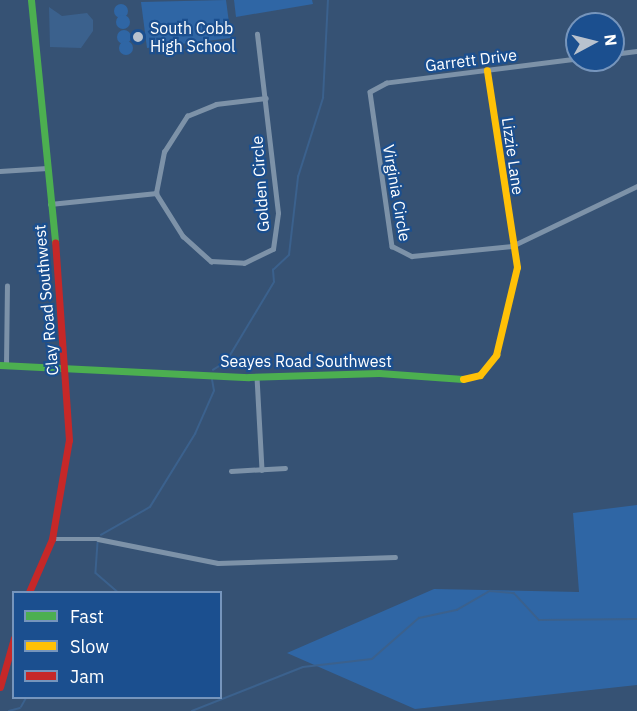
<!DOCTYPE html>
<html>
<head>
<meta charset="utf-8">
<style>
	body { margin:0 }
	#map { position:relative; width:637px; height:711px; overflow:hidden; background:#365274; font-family:"IBM Plex Sans",sans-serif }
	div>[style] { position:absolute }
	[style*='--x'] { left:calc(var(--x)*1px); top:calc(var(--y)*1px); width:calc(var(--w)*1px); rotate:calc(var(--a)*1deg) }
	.green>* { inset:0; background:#2f66a5 }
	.round { border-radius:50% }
	.water>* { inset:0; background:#3b618d }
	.stream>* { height:1.5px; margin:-0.75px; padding:0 0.75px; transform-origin:0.75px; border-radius:0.75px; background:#3b618d }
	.street>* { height:4.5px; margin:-2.25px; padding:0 2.25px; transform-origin:2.25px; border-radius:2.25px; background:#7d92a8 }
	.fast>* { height:7px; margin:-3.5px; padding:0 3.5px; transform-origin:3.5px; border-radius:3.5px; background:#4caf50 }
	.slow>* { height:7px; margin:-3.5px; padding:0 3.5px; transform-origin:3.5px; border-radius:3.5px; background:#ffc107 }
	.jam>* { height:7px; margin:-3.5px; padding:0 3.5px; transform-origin:3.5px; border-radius:3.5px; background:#c62828 }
	.dots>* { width:16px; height:16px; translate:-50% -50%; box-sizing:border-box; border:3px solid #1b4f8f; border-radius:50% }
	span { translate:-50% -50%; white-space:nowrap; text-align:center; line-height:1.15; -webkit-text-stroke:4.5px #1b4f8f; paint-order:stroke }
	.poi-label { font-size:16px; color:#fff }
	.left { translate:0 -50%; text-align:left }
	.street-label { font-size:16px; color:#fff }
	.legend { position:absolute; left:12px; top:591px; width:210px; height:108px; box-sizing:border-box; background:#1b4f8f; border:2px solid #7695bc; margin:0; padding:8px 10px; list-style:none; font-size:18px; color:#fff }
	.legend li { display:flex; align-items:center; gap:12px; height:30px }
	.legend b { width:30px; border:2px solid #7695bc }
	.north { position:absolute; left:565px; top:12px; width:60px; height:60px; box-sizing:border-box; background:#1b4f8f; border:2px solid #7695bc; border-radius:50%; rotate:83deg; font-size:16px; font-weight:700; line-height:24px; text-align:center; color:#fff }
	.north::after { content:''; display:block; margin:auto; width:21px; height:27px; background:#b9c2ce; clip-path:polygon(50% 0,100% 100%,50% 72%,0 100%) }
</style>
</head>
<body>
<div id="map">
	<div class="green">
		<i style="clip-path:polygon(226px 0,231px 38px,147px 48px,141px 2px)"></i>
		<i style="clip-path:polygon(234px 0,312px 0,313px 4px,236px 17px)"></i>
		<i class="round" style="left:114px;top:4px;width:14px;height:14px"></i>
		<i class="round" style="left:116px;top:15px;width:14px;height:14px"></i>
		<i class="round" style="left:117px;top:30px;width:14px;height:14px"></i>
		<i class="round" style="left:119px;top:41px;width:14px;height:14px"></i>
		<i style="clip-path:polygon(637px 505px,637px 685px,415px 709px,287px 653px,434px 589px,579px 592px,573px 513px)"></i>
	</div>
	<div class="water">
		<i style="clip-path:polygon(49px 7px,62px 16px,87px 13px,93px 20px,93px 31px,81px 48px,50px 47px)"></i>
	</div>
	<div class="stream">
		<i style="--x:213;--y:370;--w:15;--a:-32"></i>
		<i style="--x:226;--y:362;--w:93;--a:-59"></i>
		<i style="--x:274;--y:282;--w:12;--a:-95"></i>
		<i style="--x:273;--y:270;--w:22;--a:-43"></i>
		<i style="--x:289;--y:255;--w:79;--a:-83.4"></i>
		<i style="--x:298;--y:177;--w:83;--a:-72.4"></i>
		<i style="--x:323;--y:98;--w:98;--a:-87.1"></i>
		<i style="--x:101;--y:535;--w:56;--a:-29.7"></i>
		<i style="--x:150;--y:507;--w:86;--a:-58.3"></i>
		<i style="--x:195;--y:434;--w:47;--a:-66.2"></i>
		<i style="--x:214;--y:391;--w:11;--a:-100"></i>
		<i style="--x:98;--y:543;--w:30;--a:94"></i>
		<i style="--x:96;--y:573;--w:29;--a:41"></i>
		<i style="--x:21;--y:707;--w:10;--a:-61"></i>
		<i style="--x:9;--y:711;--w:11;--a:-15"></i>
		<i style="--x:192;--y:711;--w:119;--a:-21.6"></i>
		<i style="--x:303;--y:667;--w:69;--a:-6.6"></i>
		<i style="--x:372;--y:659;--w:62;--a:-41.1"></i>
		<i style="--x:419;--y:618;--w:39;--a:-12"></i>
		<i style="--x:457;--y:610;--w:38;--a:-30"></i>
		<i style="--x:490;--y:591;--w:24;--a:5"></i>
		<i style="--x:514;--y:593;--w:37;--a:47"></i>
		<i style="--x:539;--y:620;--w:98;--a:-0.6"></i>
	</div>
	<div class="street">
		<i style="--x:613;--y:54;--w:24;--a:-7"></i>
		<i style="--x:577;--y:59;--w:192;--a:172.8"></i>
		<i style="--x:387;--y:83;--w:19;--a:152"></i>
		<i style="--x:370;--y:92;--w:156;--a:81.9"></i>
		<i style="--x:392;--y:246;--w:22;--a:27"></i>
		<i style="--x:412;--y:256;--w:100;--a:-5.7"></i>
		<i style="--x:512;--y:246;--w:139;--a:-25.6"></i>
		<i style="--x:0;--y:171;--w:47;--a:-3.7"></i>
		<i style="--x:156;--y:193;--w:51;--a:57.9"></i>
		<i style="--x:183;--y:236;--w:38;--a:42"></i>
		<i style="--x:211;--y:261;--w:33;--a:3"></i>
		<i style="--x:244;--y:263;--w:32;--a:-26"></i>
		<i style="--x:273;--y:249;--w:36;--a:-82"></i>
		<i style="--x:278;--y:213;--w:180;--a:-96.7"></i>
		<i style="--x:156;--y:193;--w:42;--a:-79"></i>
		<i style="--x:164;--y:152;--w:43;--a:-57.4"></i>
		<i style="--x:187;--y:116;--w:31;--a:-22"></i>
		<i style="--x:216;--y:104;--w:50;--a:-6.8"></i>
		<i style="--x:50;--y:204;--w:107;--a:-5.9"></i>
		<i style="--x:6;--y:365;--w:79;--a:-89.3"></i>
		<i style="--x:257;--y:377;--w:93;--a:86.9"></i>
		<i style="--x:231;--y:471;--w:54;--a:-3.2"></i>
		<i style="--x:52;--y:539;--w:46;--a:0"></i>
		<i style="--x:98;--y:539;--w:122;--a:11.3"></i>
		<i style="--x:218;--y:563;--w:177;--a:-1.9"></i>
	</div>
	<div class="fast">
		<i style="--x:31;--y:0;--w:243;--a:84.3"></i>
		<i style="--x:0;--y:365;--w:249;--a:2.8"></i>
		<i style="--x:249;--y:377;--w:130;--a:-1.8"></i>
		<i style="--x:379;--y:373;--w:84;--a:4.1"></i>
	</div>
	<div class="slow">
		<i style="--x:463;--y:379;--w:17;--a:-13"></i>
		<i style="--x:480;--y:375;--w:26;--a:-51"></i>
		<i style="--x:496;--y:355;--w:90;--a:-76.6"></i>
		<i style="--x:517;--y:267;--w:199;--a:-98.7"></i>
	</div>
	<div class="jam">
		<i style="--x:29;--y:592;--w:58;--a:-66.5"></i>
		<i style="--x:52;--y:539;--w:100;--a:-80.3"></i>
		<i style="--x:69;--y:440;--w:198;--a:-94"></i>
		<i style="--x:0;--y:687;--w:51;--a:-74.1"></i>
	</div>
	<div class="dots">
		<i style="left:138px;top:37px;background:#b9c2ce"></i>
	</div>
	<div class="poi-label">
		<span class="left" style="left:150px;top:37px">South Cobb<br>High School</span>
	</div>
	<div class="street-label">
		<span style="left:471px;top:60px;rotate:-7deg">Garrett Drive</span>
		<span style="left:513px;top:156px;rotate:82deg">Lizzie Lane</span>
		<span style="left:260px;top:184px;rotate:-94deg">Golden Circle</span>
		<span style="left:397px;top:193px;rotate:80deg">Virginia Circle</span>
		<span style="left:46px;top:300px;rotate:-95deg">Clay Road Southwest</span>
		<span style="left:306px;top:361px">Seayes Road Southwest</span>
	</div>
	<ul class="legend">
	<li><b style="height:8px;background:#4caf50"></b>Fast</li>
	<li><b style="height:8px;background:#ffc107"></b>Slow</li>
	<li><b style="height:8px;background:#c62828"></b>Jam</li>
	</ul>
	<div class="north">N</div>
</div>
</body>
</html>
